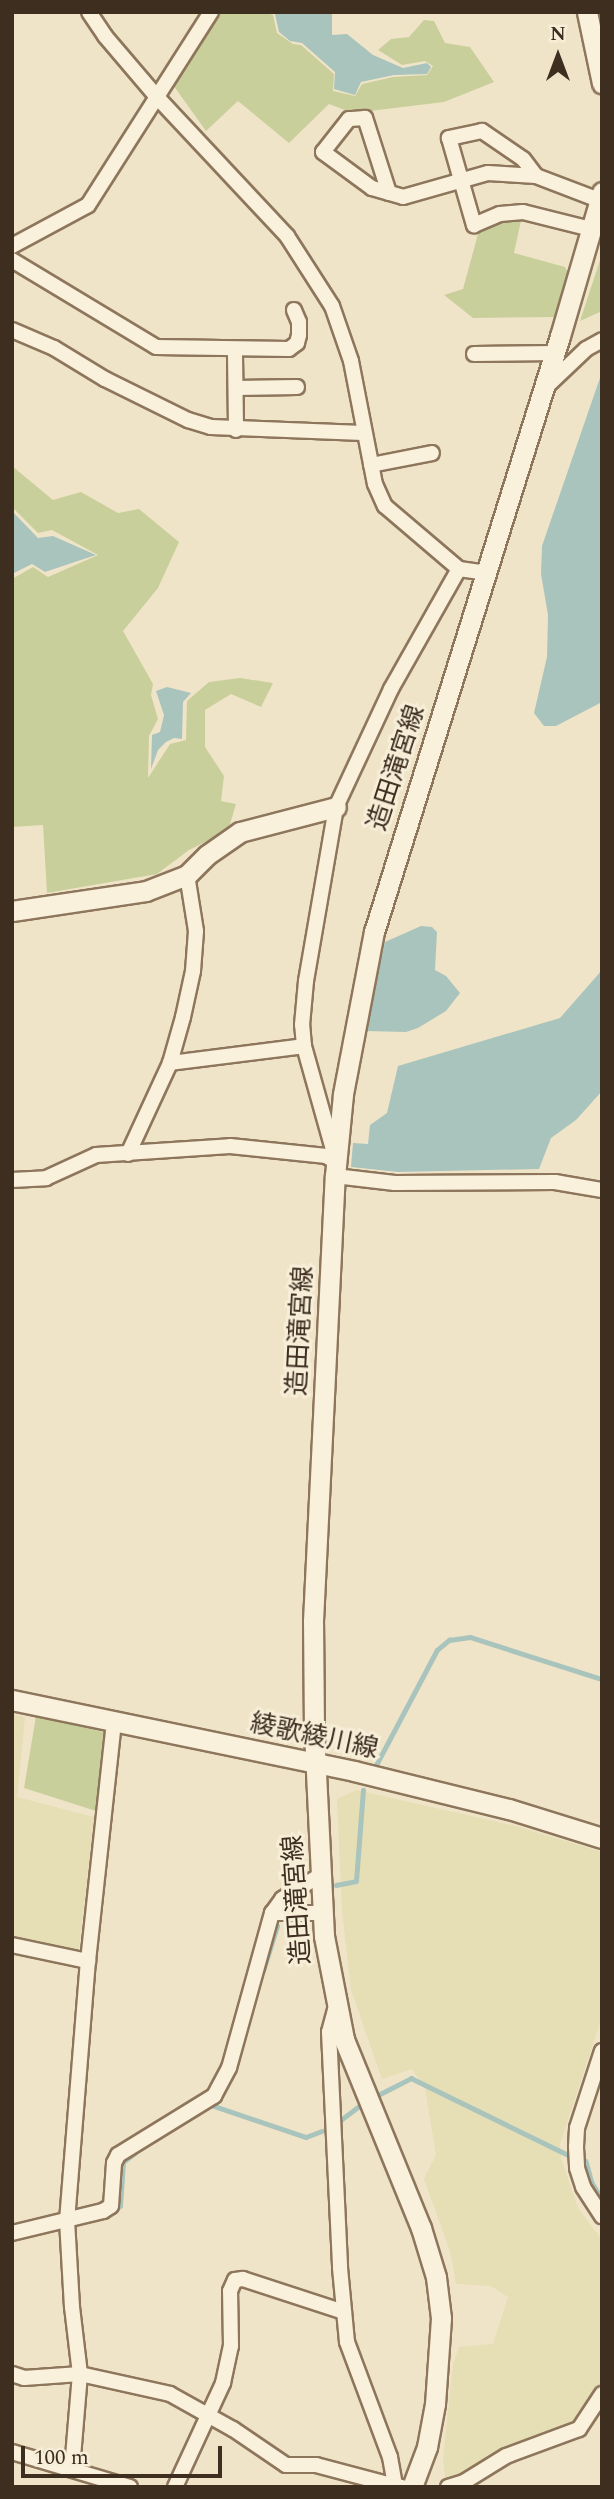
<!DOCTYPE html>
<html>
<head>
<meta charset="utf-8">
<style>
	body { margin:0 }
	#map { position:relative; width:614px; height:2499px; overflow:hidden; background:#f0e4c8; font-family:Spectral,"Noto Sans JP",serif }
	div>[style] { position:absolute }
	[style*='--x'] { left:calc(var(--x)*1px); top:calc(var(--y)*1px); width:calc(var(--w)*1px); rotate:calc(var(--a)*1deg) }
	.farmland>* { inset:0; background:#e6deb5 }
	.green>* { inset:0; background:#c9cf9b }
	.water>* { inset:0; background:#a9c4bc }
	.stream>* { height:4.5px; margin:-2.25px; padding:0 2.25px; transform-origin:2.25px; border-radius:2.25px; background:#a9c4bc }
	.roads { filter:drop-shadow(2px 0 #8d765c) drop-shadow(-2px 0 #8d765c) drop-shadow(0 2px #8d765c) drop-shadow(0 -2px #8d765c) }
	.street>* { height:14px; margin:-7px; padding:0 7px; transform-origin:7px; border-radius:7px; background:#faf1dc }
	.secondary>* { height:19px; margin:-9.5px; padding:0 9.5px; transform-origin:9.5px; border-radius:9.5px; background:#faf1dc }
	span { translate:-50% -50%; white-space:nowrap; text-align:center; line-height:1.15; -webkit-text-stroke:6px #f7eed8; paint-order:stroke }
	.street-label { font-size:26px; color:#3d2e20 }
	.frame { position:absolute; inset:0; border:14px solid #3d2e20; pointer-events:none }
	.north { position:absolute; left:523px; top:21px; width:70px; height:70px; -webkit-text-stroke:5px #f7eed8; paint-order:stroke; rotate:0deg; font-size:19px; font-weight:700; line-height:28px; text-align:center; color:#3d2e20 }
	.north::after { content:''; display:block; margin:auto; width:24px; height:32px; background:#3d2e20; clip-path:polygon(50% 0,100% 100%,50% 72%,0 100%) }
	.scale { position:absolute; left:21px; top:2446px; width:201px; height:32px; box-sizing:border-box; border:4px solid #3d2e20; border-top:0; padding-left:9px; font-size:21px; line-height:24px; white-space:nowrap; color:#3d2e20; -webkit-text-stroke:5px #f7eed8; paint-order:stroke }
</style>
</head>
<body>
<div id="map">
	<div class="farmland">
		<i style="clip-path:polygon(12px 1714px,25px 1717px,17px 1797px,94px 1817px,79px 1950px,12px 1935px)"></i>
		<i style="clip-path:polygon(356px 1790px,516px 1826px,602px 1852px,602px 2017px,560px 2144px,561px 2158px,578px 2208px,602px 2240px,602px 2380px,576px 2423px,552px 2435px,536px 2437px,458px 2477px,445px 2478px,443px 2459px,453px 2364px,459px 2347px,493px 2344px,508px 2297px,491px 2286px,456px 2284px,450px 2251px,424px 2179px,436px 2155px,425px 2088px,412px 2069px,382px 2079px,351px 1990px,342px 1911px,337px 1799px)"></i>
	</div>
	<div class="green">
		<i style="clip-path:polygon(219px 12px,265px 12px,273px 15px,277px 33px,293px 44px,301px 45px,334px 74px,333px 91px,355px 96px,362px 84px,393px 77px,427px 75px,433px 66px,425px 61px,402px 65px,378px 50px,391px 39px,409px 37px,424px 20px,434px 21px,445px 43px,470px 47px,494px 82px,444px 102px,353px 113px,329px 104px,289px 143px,238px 101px,206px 131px,173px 85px)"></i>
		<i style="clip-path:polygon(522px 216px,514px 253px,565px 267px,571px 279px,555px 317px,473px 318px,444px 295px,463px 289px,478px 234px,486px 224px)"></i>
		<i style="clip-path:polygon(602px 254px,602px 311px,580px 321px)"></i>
		<i style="clip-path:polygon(12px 466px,53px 500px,81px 492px,118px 513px,139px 509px,179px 542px,158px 588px,123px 631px,153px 684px,151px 695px,158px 719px,149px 736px,148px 778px,170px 744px,186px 740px,187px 701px,209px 682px,240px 678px,273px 683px,261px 707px,231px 694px,205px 710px,205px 747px,224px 776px,221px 801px,236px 804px,228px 831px,189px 850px,157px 874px,47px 893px,43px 825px,12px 827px,12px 579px,33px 567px,48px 577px,98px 555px,52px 530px,38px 533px,12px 507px)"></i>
		<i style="clip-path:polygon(36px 1716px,107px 1733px,96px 1811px,24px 1788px)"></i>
	</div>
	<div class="water">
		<i style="clip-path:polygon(272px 12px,332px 12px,332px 35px,347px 34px,373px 55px,403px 68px,427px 63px,431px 67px,427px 74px,394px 75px,361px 82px,355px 95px,334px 89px,335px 72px,302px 43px,290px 41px,279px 32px,275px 14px)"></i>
		<i style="clip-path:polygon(602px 372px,602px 702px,556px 726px,544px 726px,534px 713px,547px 657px,548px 615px,541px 574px,542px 546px)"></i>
		<i style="clip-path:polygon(12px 511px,38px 538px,53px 536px,96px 555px,45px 572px,32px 564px,12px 574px)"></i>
		<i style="clip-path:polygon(167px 687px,191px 693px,183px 702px,182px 739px,174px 738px,166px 742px,158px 750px,151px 769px,152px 735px,160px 732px,164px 715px,156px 691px)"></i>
		<i style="clip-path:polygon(421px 926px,432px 927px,437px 932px,435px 970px,446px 976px,460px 993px,446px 1011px,418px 1028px,406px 1032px,365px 1031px,385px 942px)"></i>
		<i style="clip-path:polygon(602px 970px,602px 1091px,576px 1120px,551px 1138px,539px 1169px,398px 1172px,351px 1167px,353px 1143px,368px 1144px,370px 1125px,387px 1113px,398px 1066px,560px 1018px)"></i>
	</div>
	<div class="stream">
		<i style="--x:375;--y:1767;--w:132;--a:-62.1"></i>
		<i style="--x:437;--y:1650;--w:16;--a:-40"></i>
		<i style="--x:449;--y:1640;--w:21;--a:-8"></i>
		<i style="--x:470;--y:1637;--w:139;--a:17.7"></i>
		<i style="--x:336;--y:1885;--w:20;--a:-11"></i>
		<i style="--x:356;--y:1881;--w:91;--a:-85.6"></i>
		<i style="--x:263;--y:1971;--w:47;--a:-72.7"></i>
		<i style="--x:380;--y:2094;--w:35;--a:-27"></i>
		<i style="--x:411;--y:2078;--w:173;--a:26.1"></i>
		<i style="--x:211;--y:2105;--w:100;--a:18.6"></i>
		<i style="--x:306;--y:2137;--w:17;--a:-21"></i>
		<i style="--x:338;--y:2122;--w:26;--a:-37"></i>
		<i style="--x:586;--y:2161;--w:23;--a:75"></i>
		<i style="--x:592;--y:2183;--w:19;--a:58"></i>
		<i style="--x:113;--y:2212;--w:9;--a:-41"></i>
		<i style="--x:120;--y:2206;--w:44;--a:-86.1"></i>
		<i style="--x:123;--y:2162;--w:15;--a:-37"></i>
	</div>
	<div class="roads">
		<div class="street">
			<i style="--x:89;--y:12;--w:29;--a:56"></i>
			<i style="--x:105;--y:36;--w:79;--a:49.6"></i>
			<i style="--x:156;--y:96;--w:192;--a:46.9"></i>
			<i style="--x:287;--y:236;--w:83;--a:57.3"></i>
			<i style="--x:332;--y:306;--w:58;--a:70.9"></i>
			<i style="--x:351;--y:361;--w:125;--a:79"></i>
			<i style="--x:375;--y:484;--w:24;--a:66"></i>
			<i style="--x:385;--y:506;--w:97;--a:40.4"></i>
			<i style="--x:459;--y:569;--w:27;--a:8"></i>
			<i style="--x:536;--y:176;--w:21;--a:-127"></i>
			<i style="--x:523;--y:159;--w:50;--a:-145.7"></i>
			<i style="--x:482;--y:131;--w:34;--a:168"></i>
			<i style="--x:449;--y:138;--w:91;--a:74"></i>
			<i style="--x:474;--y:225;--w:28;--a:-23"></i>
			<i style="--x:500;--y:214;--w:23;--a:-5"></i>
			<i style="--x:523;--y:212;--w:70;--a:14"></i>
			<i style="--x:389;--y:193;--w:79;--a:-107.7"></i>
			<i style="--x:365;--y:118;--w:16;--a:176"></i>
			<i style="--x:349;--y:119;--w:42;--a:128.2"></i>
			<i style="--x:323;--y:152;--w:61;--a:36.3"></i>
			<i style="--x:372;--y:188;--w:32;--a:16"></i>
			<i style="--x:403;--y:197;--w:88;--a:-15.8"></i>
			<i style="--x:488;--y:173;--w:48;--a:3.6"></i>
			<i style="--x:536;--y:176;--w:67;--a:20.9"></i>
			<i style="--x:12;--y:246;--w:86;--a:-28.3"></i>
			<i style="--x:88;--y:205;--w:229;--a:-57.5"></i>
			<i style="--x:12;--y:260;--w:168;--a:31.1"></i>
			<i style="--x:156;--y:347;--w:133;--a:0.9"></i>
			<i style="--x:289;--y:349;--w:10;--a:-37"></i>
			<i style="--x:297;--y:343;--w:8;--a:-76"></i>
			<i style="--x:299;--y:335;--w:13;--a:-90"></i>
			<i style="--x:299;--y:322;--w:13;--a:-113"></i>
			<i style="--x:12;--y:330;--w:46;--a:23.2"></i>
			<i style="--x:54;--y:348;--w:60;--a:31.3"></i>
			<i style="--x:105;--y:379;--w:93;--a:26.3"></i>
			<i style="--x:188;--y:420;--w:24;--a:17"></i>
			<i style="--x:211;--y:427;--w:152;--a:2.3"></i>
			<i style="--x:474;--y:354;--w:81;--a:-0.7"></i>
			<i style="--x:235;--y:355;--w:75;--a:89.2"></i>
			<i style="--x:236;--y:388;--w:61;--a:-0.9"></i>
			<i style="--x:543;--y:390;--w:59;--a:-43.6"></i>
			<i style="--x:586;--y:349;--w:18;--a:-29"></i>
			<i style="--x:371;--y:465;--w:62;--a:-11.1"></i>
			<i style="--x:170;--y:1063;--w:135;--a:-7.2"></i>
			<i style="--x:334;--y:1153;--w:111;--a:-105.7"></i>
			<i style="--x:304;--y:1046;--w:21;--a:-95"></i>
			<i style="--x:302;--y:1025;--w:44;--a:-84.8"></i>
			<i style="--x:306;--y:981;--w:177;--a:-80.2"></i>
			<i style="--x:336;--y:807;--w:130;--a:-65"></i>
			<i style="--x:391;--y:689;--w:138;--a:-60.5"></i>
			<i style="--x:128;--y:1154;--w:100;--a:-65.2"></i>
			<i style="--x:170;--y:1063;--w:48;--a:-74.2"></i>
			<i style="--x:183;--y:1017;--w:47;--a:-77.7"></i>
			<i style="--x:193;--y:971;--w:40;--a:-85.7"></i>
			<i style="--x:196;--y:931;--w:57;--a:-99.1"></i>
			<i style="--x:335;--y:1176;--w:60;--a:6.7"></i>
			<i style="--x:395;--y:1183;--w:160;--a:-0.4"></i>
			<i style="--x:555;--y:1182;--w:48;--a:9.7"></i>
			<i style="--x:12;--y:1180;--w:34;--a:-3"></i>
			<i style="--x:46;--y:1178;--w:55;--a:-24.7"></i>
			<i style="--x:96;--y:1155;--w:134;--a:-3.8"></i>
			<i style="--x:230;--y:1146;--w:97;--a:5.9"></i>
			<i style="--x:326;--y:1156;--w:12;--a:31"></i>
			<i style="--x:272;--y:1913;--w:51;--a:0"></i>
			<i style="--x:12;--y:1945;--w:78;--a:11.9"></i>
			<i style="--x:88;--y:1961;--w:241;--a:-83.8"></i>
			<i style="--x:336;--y:2006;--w:27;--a:105"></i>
			<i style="--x:329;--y:2032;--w:236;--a:87.3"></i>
			<i style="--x:340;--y:2268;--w:74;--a:84.6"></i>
			<i style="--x:347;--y:2342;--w:123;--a:69.5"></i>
			<i style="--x:390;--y:2457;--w:29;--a:80"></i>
			<i style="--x:395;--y:2486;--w:7;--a:8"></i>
			<i style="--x:602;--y:2051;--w:81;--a:108"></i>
			<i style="--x:577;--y:2128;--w:19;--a:93"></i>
			<i style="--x:576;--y:2147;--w:21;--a:87"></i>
			<i style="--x:577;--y:2168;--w:20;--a:72"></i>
			<i style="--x:583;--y:2187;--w:35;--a:57"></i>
			<i style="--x:12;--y:2233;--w:94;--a:-13.6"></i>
			<i style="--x:103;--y:2211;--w:9;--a:-32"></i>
			<i style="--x:111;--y:2206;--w:43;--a:-86"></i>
			<i style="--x:114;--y:2163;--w:9;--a:-63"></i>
			<i style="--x:118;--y:2155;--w:113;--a:-31.6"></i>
			<i style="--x:214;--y:2096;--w:32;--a:-62"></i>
			<i style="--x:229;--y:2068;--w:161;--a:-74.5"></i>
			<i style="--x:272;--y:1913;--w:17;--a:-54"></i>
			<i style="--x:282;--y:1899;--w:47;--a:-32"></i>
			<i style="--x:12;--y:2374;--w:13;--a:18"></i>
			<i style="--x:24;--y:2378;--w:56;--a:-4.1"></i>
			<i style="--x:80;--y:2374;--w:92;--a:12.5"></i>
			<i style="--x:170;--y:2394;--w:72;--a:29.1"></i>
			<i style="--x:233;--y:2429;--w:64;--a:34.2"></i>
			<i style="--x:286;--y:2465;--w:30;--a:0"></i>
			<i style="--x:316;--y:2465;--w:82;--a:14.9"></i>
			<i style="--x:12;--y:2452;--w:123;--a:16.5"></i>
			<i style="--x:72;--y:2469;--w:95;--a:-85.2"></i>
			<i style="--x:80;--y:2374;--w:67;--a:-96.8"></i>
			<i style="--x:72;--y:2307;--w:86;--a:-93.3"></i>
			<i style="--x:67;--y:2221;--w:261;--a:-85.4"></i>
			<i style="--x:175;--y:2487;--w:115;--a:-65.2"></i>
			<i style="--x:223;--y:2383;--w:38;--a:-78"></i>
			<i style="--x:231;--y:2346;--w:55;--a:-91"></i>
			<i style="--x:230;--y:2291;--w:12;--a:-66"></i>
			<i style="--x:235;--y:2280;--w:8;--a:-7"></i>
			<i style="--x:243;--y:2279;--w:106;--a:18.1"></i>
			<i style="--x:448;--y:2487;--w:17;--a:-17"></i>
			<i style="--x:464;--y:2482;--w:49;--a:-31.8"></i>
			<i style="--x:506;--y:2456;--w:78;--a:-20.3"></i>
			<i style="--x:579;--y:2429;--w:42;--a:-56.7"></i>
		</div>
		<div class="secondary">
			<i style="--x:587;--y:12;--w:73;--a:78.1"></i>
			<i style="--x:12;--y:911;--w:135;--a:-8.5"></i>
			<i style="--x:146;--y:891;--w:44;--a:-21.3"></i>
			<i style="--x:187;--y:875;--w:28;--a:-45"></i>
			<i style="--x:207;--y:855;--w:40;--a:-34.9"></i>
			<i style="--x:240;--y:832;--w:99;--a:-14.6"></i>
			<i style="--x:12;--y:1700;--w:349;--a:11.7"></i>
			<i style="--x:354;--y:1771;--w:160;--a:13.8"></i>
			<i style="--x:509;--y:1809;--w:97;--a:17.3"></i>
			<i style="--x:412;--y:2487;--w:43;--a:-69.4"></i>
			<i style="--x:427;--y:2447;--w:44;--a:-79.5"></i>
			<i style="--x:435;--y:2404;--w:86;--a:-86"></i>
			<i style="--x:441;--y:2318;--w:41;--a:-97"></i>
			<i style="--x:436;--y:2277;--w:51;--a:-107"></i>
			<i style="--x:421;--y:2228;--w:204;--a:-112.2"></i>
			<i style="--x:344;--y:2039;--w:105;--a:-101"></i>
			<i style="--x:324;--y:1936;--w:204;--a:-92.8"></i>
			<i style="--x:314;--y:1732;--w:111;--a:-90.5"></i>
			<i style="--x:313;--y:1621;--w:446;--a:-87.2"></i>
			<i style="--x:335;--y:1176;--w:82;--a:-84.4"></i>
			<i style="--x:343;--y:1094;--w:165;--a:-79.2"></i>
			<i style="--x:374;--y:932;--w:624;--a:-72.67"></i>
			<i style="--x:560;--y:336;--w:150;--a:-73.7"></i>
		</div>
	</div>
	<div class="street-label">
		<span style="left:397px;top:768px;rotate:-72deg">造田滝宮線</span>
		<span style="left:301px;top:1331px;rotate:-87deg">造田滝宮線</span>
		<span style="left:314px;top:1737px;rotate:12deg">綾歌綾川線</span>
		<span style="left:298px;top:1900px;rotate:-94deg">造田滝宮線</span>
	</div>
	<div class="frame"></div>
	<div class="north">N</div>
	<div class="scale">100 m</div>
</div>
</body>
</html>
